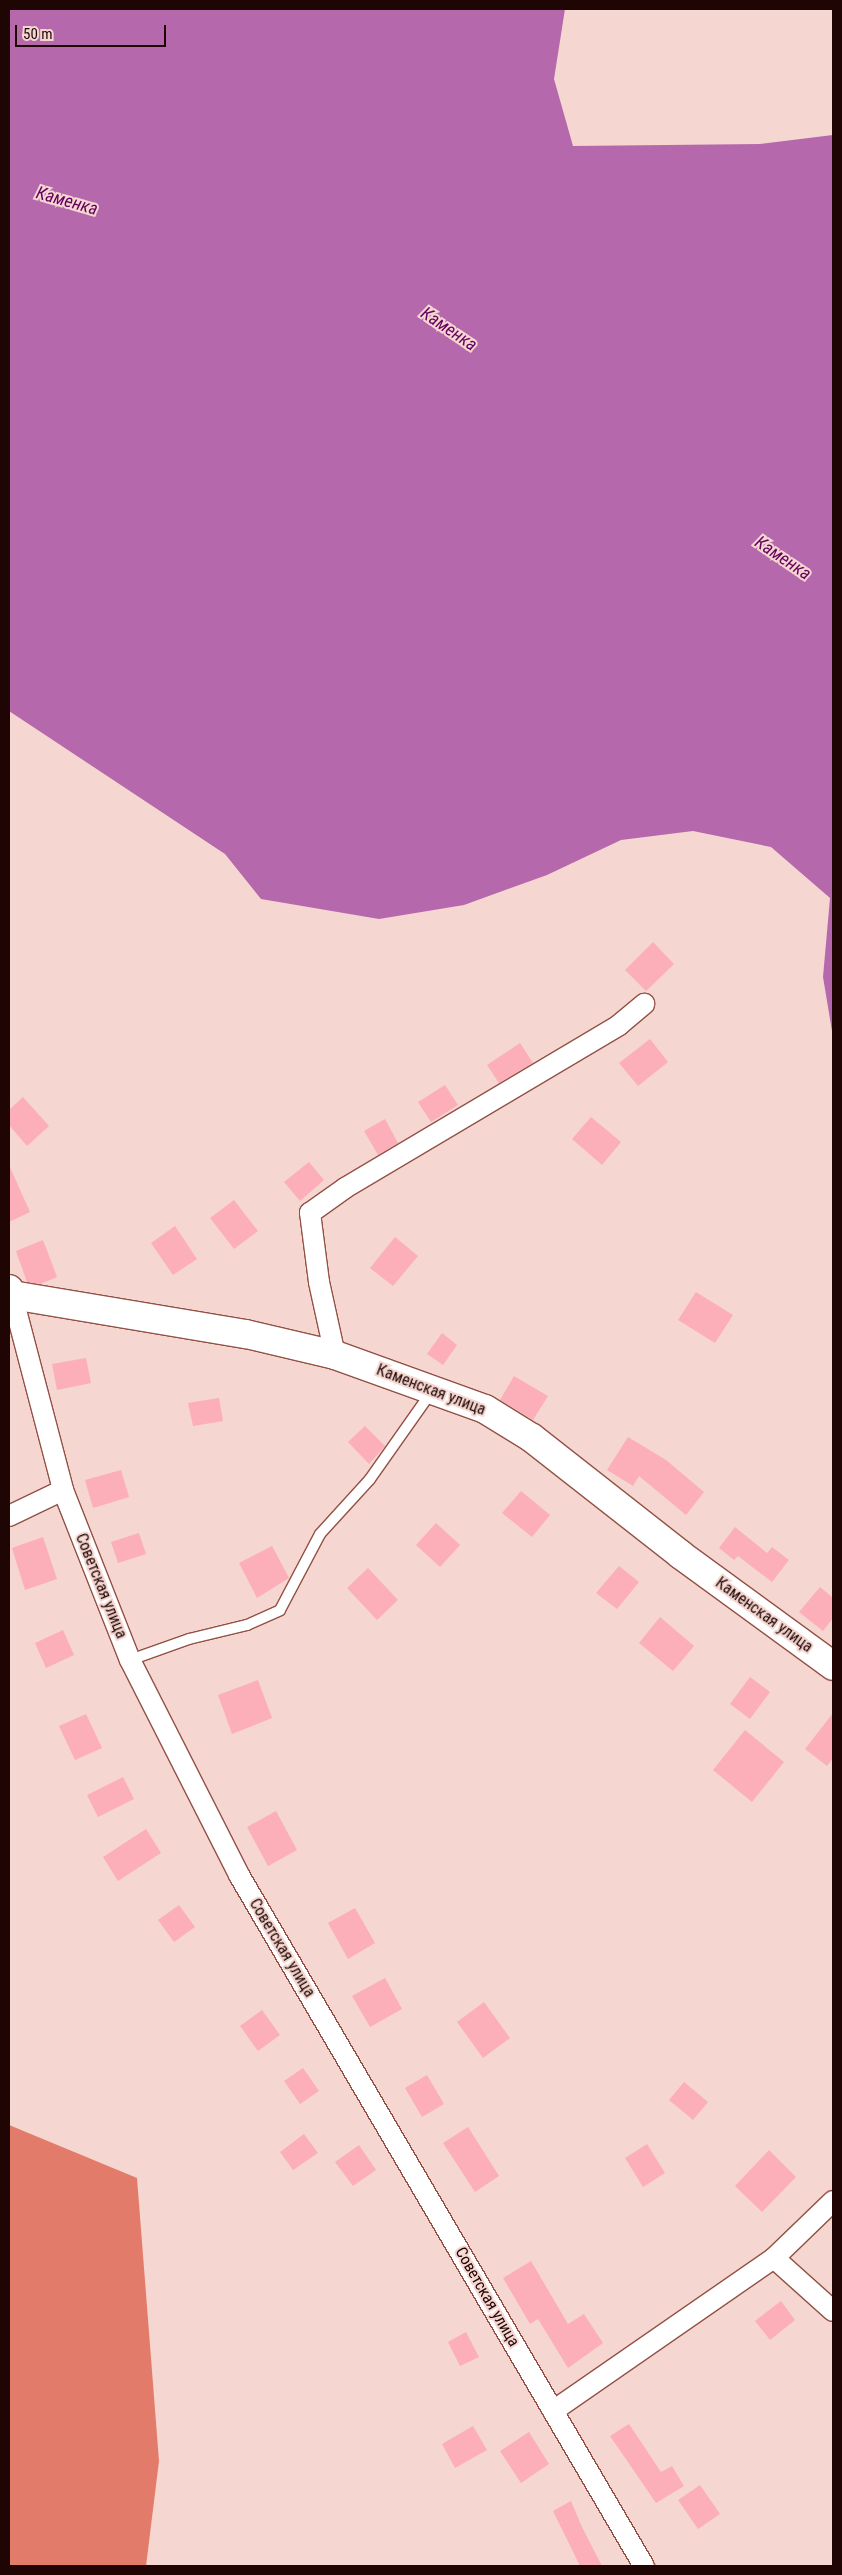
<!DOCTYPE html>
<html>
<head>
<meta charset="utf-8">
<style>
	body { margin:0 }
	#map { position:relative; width:842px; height:2575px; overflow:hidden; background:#f5d6d0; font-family:"Roboto Condensed",sans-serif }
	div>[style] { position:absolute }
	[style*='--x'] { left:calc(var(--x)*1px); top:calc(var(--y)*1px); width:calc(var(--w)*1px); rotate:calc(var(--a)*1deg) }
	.forest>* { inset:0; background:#e27b69 }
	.water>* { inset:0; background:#b568ac }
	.building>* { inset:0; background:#fcafb8 }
	.roads { filter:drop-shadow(1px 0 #935145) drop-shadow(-1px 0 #935145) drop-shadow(0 1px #935145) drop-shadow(0 -1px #935145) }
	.lane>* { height:10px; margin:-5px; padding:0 5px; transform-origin:5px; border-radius:5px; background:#fff }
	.street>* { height:20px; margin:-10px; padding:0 10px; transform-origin:10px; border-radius:10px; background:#fff }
	.secondary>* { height:28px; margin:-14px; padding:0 14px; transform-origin:14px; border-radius:14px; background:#fff }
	span { translate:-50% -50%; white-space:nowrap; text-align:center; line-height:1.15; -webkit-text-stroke:4px #f5d6d0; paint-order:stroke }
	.street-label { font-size:16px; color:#1f0604 }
	.water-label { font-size:18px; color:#660060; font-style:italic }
	.frame { position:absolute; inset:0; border:10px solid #1f0604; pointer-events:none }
	.scale { position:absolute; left:15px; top:25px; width:151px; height:22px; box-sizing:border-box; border:2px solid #1f0604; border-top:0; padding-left:6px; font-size:15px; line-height:18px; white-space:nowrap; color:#1f0604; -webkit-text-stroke:4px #f5d6d0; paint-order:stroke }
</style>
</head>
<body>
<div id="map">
	<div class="forest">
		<i style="clip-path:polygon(9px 2125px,137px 2178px,159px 2461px,146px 2566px,9px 2566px)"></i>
	</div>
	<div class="water">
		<i style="clip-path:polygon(9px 9px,565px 9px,554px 79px,573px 146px,760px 144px,833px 135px,833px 1037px,823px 977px,830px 898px,771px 847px,693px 831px,621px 840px,547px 875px,464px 905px,379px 919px,261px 899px,225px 854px,9px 711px)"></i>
	</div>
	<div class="building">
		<i style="clip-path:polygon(653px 942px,674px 964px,646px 991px,625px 970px)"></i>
		<i style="clip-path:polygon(650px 1039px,668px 1062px,638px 1086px,619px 1063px)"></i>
		<i style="clip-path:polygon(520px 1043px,533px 1063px,499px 1083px,487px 1065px)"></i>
		<i style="clip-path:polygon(445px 1085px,458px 1105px,431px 1122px,418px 1102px)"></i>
		<i style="clip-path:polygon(23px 1097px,49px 1126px,27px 1146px,9px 1125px,9px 1110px)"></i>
		<i style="clip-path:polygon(591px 1117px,621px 1142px,602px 1165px,572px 1139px)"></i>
		<i style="clip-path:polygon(385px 1119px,398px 1143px,378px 1155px,364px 1131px)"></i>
		<i style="clip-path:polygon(309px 1162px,324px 1180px,300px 1201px,284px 1182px)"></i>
		<i style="clip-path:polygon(9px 1165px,30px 1212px,9px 1222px)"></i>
		<i style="clip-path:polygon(234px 1200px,258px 1231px,234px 1249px,210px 1218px)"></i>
		<i style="clip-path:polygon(175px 1226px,197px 1259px,173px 1275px,151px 1243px)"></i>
		<i style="clip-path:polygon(395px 1237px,418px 1256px,393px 1286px,370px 1268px)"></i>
		<i style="clip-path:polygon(43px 1240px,57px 1277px,40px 1284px,27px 1282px,16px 1251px)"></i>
		<i style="clip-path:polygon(696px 1292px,733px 1315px,715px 1343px,678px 1320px)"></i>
		<i style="clip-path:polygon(442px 1333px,457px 1345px,443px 1365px,427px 1354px)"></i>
		<i style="clip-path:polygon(86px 1358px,91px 1383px,57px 1390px,52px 1364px)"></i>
		<i style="clip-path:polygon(514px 1376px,548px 1396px,533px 1420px,500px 1400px)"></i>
		<i style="clip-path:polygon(219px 1398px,223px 1421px,193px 1426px,188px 1403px)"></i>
		<i style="clip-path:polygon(365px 1426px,385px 1446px,369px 1464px,348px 1442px)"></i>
		<i style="clip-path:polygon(628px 1437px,666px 1460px,704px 1492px,686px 1515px,639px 1476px,633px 1486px,607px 1470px)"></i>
		<i style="clip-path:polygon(121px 1470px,129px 1497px,93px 1508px,85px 1480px)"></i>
		<i style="clip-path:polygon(521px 1491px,550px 1515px,532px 1537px,502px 1513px)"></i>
		<i style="clip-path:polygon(436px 1523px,460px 1545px,440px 1567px,416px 1545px)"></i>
		<i style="clip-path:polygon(735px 1527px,767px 1553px,772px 1547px,789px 1560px,772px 1582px,738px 1556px,734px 1560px,719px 1548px)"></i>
		<i style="clip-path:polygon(139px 1533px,146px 1554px,118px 1563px,111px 1542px)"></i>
		<i style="clip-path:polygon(43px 1537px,57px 1579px,25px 1590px,12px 1548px)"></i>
		<i style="clip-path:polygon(272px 1546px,289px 1578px,257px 1598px,239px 1563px)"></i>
		<i style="clip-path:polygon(619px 1566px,639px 1582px,617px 1609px,596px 1593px)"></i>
		<i style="clip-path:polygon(368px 1568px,398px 1600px,377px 1620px,347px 1588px)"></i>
		<i style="clip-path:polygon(820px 1587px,833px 1598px,833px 1618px,823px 1631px,799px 1612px)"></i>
		<i style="clip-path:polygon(660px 1617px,694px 1646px,673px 1671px,639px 1643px)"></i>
		<i style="clip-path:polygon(63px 1630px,74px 1655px,46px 1668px,35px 1643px)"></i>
		<i style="clip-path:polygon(750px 1677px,770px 1692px,750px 1719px,730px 1704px)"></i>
		<i style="clip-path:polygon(258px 1680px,272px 1718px,232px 1734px,218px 1695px)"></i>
		<i style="clip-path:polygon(833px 1713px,833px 1758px,827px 1766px,805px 1749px)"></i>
		<i style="clip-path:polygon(86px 1714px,102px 1748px,75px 1760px,59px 1726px)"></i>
		<i style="clip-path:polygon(745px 1730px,784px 1762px,752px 1802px,713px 1770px)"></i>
		<i style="clip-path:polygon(123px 1777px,134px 1799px,98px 1817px,87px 1795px)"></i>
		<i style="clip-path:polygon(276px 1811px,297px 1850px,268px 1866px,247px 1827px)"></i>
		<i style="clip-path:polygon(146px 1829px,161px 1853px,118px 1881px,103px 1857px)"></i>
		<i style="clip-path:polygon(179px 1905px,195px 1927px,174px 1942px,158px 1920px)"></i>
		<i style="clip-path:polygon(355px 1908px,375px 1943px,348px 1959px,328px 1923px)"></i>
		<i style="clip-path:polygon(385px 1978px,402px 2009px,370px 2027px,352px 1996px)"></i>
		<i style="clip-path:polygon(484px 2002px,510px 2038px,483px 2058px,457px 2022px)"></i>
		<i style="clip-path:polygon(262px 2010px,280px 2035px,258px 2051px,240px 2026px)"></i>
		<i style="clip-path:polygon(303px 2068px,319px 2091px,300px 2104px,284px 2081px)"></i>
		<i style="clip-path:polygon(427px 2075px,444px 2104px,422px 2117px,405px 2088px)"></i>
		<i style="clip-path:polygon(684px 2082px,708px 2102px,693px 2120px,669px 2100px)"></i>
		<i style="clip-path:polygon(468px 2127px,499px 2176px,475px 2192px,443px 2143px)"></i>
		<i style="clip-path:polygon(304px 2134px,318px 2153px,293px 2170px,280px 2152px)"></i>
		<i style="clip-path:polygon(647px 2144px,665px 2173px,643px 2187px,625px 2158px)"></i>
		<i style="clip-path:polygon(359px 2145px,376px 2170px,353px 2186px,335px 2162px)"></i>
		<i style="clip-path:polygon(769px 2150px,796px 2177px,762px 2212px,735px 2186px)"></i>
		<i style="clip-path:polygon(531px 2261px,568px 2324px,584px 2314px,603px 2343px,568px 2368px,538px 2319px,530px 2324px,503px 2278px)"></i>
		<i style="clip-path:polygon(781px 2301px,795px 2320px,770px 2340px,755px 2321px)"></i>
		<i style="clip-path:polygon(466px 2332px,479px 2357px,460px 2366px,448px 2342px)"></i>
		<i style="clip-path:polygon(629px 2424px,661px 2472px,672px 2466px,684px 2486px,656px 2503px,610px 2436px)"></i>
		<i style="clip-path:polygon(473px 2426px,487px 2450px,455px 2468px,442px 2444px)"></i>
		<i style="clip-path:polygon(529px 2432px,549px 2464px,521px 2483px,500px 2451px)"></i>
		<i style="clip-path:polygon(700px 2485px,720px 2514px,698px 2529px,678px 2500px)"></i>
		<i style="clip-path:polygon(571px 2501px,582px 2527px,602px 2566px,580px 2566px,553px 2511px)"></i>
	</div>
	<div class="roads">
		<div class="lane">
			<i style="--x:130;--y:1660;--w:63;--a:-19.6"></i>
			<i style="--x:189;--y:1639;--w:60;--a:-13.6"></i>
			<i style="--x:247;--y:1625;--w:36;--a:-24"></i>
			<i style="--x:280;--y:1610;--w:86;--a:-62.2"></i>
			<i style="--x:320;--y:1534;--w:74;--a:-47.7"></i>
			<i style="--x:370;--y:1479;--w:108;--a:-54.8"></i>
		</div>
		<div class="street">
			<i style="--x:12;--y:1295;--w:202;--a:75.3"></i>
			<i style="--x:63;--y:1490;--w:183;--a:68.5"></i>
			<i style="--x:130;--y:1660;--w:241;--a:63.1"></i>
			<i style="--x:239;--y:1875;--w:801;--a:59.63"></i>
			<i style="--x:335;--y:1355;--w:75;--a:-102.4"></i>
			<i style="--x:319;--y:1282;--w:70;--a:-97.4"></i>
			<i style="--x:310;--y:1213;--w:43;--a:-35.5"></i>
			<i style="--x:345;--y:1188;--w:319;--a:-30.7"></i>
			<i style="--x:619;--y:1025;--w:33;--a:-40"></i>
			<i style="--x:9;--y:1516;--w:60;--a:-25.7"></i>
			<i style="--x:774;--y:2258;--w:79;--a:41.9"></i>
			<i style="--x:553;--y:2411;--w:269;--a:-34.7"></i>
			<i style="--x:774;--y:2258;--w:82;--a:-44"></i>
		</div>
		<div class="secondary">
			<i style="--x:9;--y:1289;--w:7;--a:63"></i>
			<i style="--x:12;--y:1295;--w:237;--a:9.5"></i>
			<i style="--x:246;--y:1334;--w:91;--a:13.3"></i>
			<i style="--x:335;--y:1355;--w:159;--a:19.8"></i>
			<i style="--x:485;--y:1409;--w:55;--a:31.7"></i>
			<i style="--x:532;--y:1438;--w:189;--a:38.1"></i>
			<i style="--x:681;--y:1555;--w:188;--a:36.1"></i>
		</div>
	</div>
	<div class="street-label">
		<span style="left:431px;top:1390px;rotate:21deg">Каменская улица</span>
		<span style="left:101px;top:1586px;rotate:68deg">Советская улица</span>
		<span style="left:764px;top:1615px;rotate:36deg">Каменская улица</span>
		<span style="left:282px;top:1948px;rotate:59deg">Советская улица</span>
		<span style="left:487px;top:2297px;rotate:60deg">Советская улица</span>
	</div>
	<div class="water-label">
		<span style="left:67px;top:201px;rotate:16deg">Каменка</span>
		<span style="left:449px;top:329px;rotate:34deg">Каменка</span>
		<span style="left:783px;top:558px;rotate:34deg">Каменка</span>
	</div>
	<div class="frame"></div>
	<div class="scale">50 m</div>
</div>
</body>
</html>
